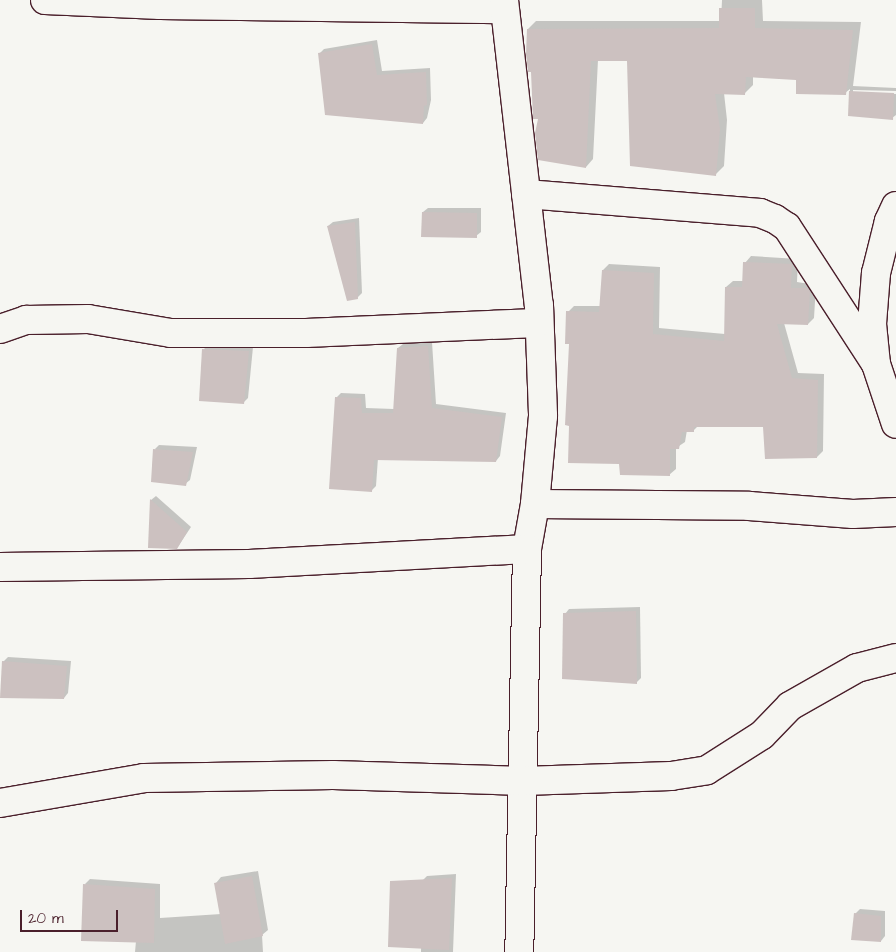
<!DOCTYPE html>
<html>
<head>
<meta charset="utf-8">
<style>
	body { margin:0 }
	#map { position:relative; width:896px; height:952px; overflow:hidden; background:#f6f6f2; font-family:"Architects Daughter",sans-serif }
	div>[style] { position:absolute }
	[style*='--x'] { left:calc(var(--x)*1px); top:calc(var(--y)*1px); width:calc(var(--w)*1px); rotate:calc(var(--a)*1deg) }
	.shadow>* { inset:0; background:#0003 }
	.building>* { inset:0; background:#ccc1c0 }
	.roads { filter:drop-shadow(1px 0 #4a1f2b) drop-shadow(-1px 0 #4a1f2b) drop-shadow(0 1px #4a1f2b) drop-shadow(0 -1px #4a1f2b) }
	.minor>* { height:28px; margin:-14px; padding:0 14px; transform-origin:14px; border-radius:14px; background:#f6f6f2 }
	span { translate:-50% -50%; white-space:nowrap; text-align:center; line-height:1.15; -webkit-text-stroke:4.5px #f6f6f2; paint-order:stroke }
	.scale { position:absolute; left:20px; top:910px; width:98px; height:22px; box-sizing:border-box; border:2px solid #4a1f2b; border-top:0; padding-left:6px; font-size:15px; line-height:18px; white-space:nowrap; color:#4a1f2b; -webkit-text-stroke:4px #f6f6f2; paint-order:stroke }
</style>
</head>
<body>
<div id="map">
	<div class="shadow">
		<i style="clip-path:polygon(722px 0,762px 0,763px 21px,861px 22px,853px 86px,896px 88px,896px 91px,853px 90px,853px 92px,896px 94px,896px 115px,892px 118px,849px 115px,850px 89px,845px 93px,797px 79px,753px 77px,753px 85px,745px 93px,724px 93px,727px 120px,724px 166px,716px 174px,628px 60px,598px 60px,593px 159px,586px 167px,539px 118px,528px 29px,536px 21px,721px 21px)"></i>
		<i style="clip-path:polygon(377px 40px,382px 71px,430px 68px,431px 100px,427px 118px,423px 123px,319px 54px,324px 49px)"></i>
		<i style="clip-path:polygon(428px 208px,481px 208px,481px 232px,476px 236px,423px 212px)"></i>
		<i style="clip-path:polygon(359px 218px,362px 293px,357px 298px,328px 226px,333px 222px)"></i>
		<i style="clip-path:polygon(751px 256px,798px 259px,797px 282px,816px 285px,814px 318px,808px 324px,784px 323px,798px 373px,824px 374px,823px 451px,817px 457px,764px 426px,698px 426px,694px 430px,687px 430px,685px 442px,676px 448px,676px 469px,669px 475px,620px 463px,571px 342px,568px 312px,574px 306px,601px 306px,603px 270px,609px 264px,660px 267px,659px 328px,725px 334px,726px 287px,733px 281px,744px 281px,745px 263px)"></i>
		<i style="clip-path:polygon(432px 342px,436px 404px,506px 413px,500px 456px,496px 461px,378px 458px,376px 486px,371px 491px,337px 397px,341px 393px,365px 394px,366px 408px,394px 409px,398px 348px,403px 344px)"></i>
		<i style="clip-path:polygon(208px 345px,253px 347px,248px 398px,243px 403px,204px 349px)"></i>
		<i style="clip-path:polygon(159px 445px,197px 447px,190px 480px,185px 484px,155px 449px)"></i>
		<i style="clip-path:polygon(156px 496px,191px 527px,177px 548px,149px 546px,151px 500px)"></i>
		<i style="clip-path:polygon(640px 607px,641px 678px,636px 683px,565px 614px,569px 609px)"></i>
		<i style="clip-path:polygon(8px 657px,71px 661px,68px 693px,64px 698px,3px 662px)"></i>
		<i style="clip-path:polygon(258px 871px,268px 930px,262px 935px,263px 952px,135px 952px,136px 941px,85px 884px,90px 879px,160px 884px,160px 918px,221px 914px,216px 883px,221px 877px)"></i>
		<i style="clip-path:polygon(456px 874px,453px 952px,421px 952px,422px 881px,427px 876px)"></i>
		<i style="clip-path:polygon(860px 909px,885px 911px,885px 936px,881px 941px,855px 914px)"></i>
	</div>
	<div class="building">
		<i style="clip-path:polygon(719px 8px,755px 8px,755px 28px,853px 30px,846px 95px,796px 94px,796px 80px,746px 77px,745px 95px,715px 94px,720px 129px,716px 176px,630px 166px,627px 61px,591px 61px,586px 168px,538px 160px,535px 133px,538px 119px,533px 119px,531px 72px,528px 72px,526px 54px,527px 29px,719px 28px)"></i>
		<i style="clip-path:polygon(372px 44px,377px 75px,426px 72px,427px 105px,424px 106px,423px 124px,325px 115px,318px 53px)"></i>
		<i style="clip-path:polygon(849px 91px,894px 93px,893px 120px,848px 116px)"></i>
		<i style="clip-path:polygon(422px 212px,477px 213px,477px 238px,421px 237px)"></i>
		<i style="clip-path:polygon(355px 222px,358px 299px,347px 301px,327px 226px)"></i>
		<i style="clip-path:polygon(743px 262px,792px 264px,791px 288px,808px 288px,810px 291px,808px 325px,777px 324px,792px 378px,818px 380px,817px 458px,765px 459px,763px 427px,694px 427px,694px 432px,682px 432px,679px 449px,670px 449px,670px 476px,620px 475px,619px 464px,568px 463px,569px 426px,565px 425px,569px 344px,565px 344px,566px 311px,599px 312px,602px 270px,654px 273px,653px 334px,724px 341px,725px 287px,742px 287px)"></i>
		<i style="clip-path:polygon(428px 346px,432px 408px,502px 417px,496px 462px,374px 460px,372px 492px,329px 489px,335px 397px,361px 398px,362px 413px,393px 413px,397px 348px)"></i>
		<i style="clip-path:polygon(202px 349px,249px 351px,244px 404px,199px 401px)"></i>
		<i style="clip-path:polygon(153px 449px,193px 452px,186px 486px,151px 482px)"></i>
		<i style="clip-path:polygon(150px 499px,187px 532px,177px 549px,148px 548px)"></i>
		<i style="clip-path:polygon(636px 611px,637px 684px,562px 679px,563px 613px)"></i>
		<i style="clip-path:polygon(2px 661px,67px 666px,64px 699px,0 698px)"></i>
		<i style="clip-path:polygon(252px 876px,263px 936px,225px 944px,214px 883px)"></i>
		<i style="clip-path:polygon(452px 878px,449px 950px,388px 947px,390px 881px)"></i>
		<i style="clip-path:polygon(83px 884px,155px 889px,154px 943px,81px 941px)"></i>
		<i style="clip-path:polygon(854px 913px,881px 916px,881px 942px,851px 940px)"></i>
	</div>
	<div class="roads">
		<div class="minor">
			<i style="--x:45;--y:0;--w:115;--a:2.5"></i>
			<i style="--x:160;--y:5;--w:343;--a:0.7"></i>
			<i style="--x:504;--y:0;--w:307;--a:83.5"></i>
			<i style="--x:539;--y:305;--w:111;--a:87.9"></i>
			<i style="--x:543;--y:416;--w:88;--a:95.2"></i>
			<i style="--x:535;--y:504;--w:46;--a:100.1"></i>
			<i style="--x:527;--y:549;--w:403;--a:91.1"></i>
			<i style="--x:526;--y:194;--w:235;--a:4.6"></i>
			<i style="--x:760;--y:213;--w:16;--a:22"></i>
			<i style="--x:775;--y:219;--w:14;--a:34"></i>
			<i style="--x:787;--y:227;--w:163;--a:57"></i>
			<i style="--x:896;--y:206;--w:17;--a:115"></i>
			<i style="--x:889;--y:221;--w:54;--a:104"></i>
			<i style="--x:876;--y:273;--w:51;--a:94.5"></i>
			<i style="--x:872;--y:324;--w:40;--a:84.3"></i>
			<i style="--x:876;--y:364;--w:63;--a:71.6"></i>
			<i style="--x:0;--y:329;--w:28;--a:-19"></i>
			<i style="--x:26;--y:320;--w:62;--a:-0.9"></i>
			<i style="--x:88;--y:319;--w:84;--a:9.6"></i>
			<i style="--x:171;--y:333;--w:135;--a:0"></i>
			<i style="--x:306;--y:333;--w:231;--a:-2.5"></i>
			<i style="--x:535;--y:504;--w:214;--a:0.5"></i>
			<i style="--x:749;--y:506;--w:104;--a:4.4"></i>
			<i style="--x:853;--y:514;--w:43;--a:-2.7"></i>
			<i style="--x:0;--y:567;--w:249;--a:-0.7"></i>
			<i style="--x:249;--y:564;--w:278;--a:-3.1"></i>
			<i style="--x:0;--y:803;--w:146;--a:-9.8"></i>
			<i style="--x:144;--y:778;--w:189;--a:-0.9"></i>
			<i style="--x:333;--y:775;--w:190;--a:1.8"></i>
			<i style="--x:523;--y:781;--w:148;--a:-1.9"></i>
			<i style="--x:671;--y:776;--w:36;--a:-9"></i>
			<i style="--x:707;--y:770;--w:65;--a:-32.5"></i>
			<i style="--x:762;--y:735;--w:40;--a:-46"></i>
			<i style="--x:790;--y:706;--w:77;--a:-29.6"></i>
			<i style="--x:857;--y:668;--w:40;--a:-14.4"></i>
		</div>
	</div>
	<div class="scale">20 m</div>
</div>
</body>
</html>
